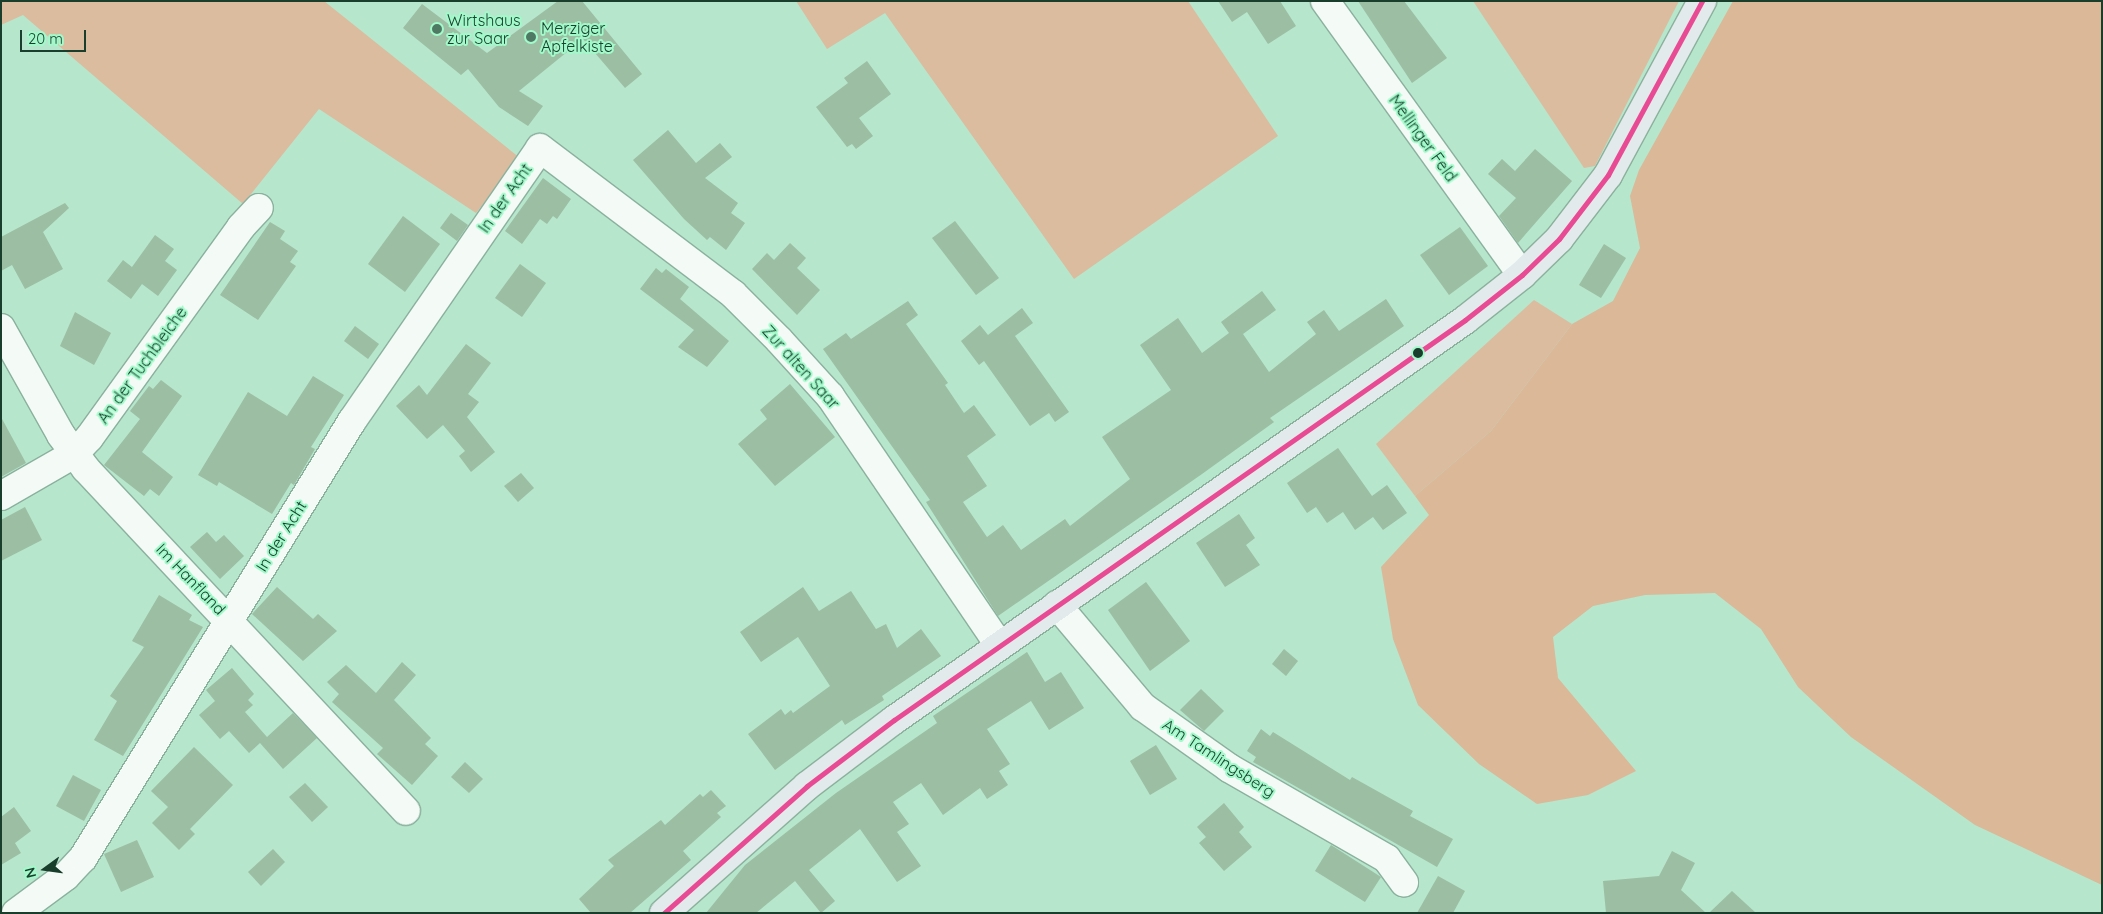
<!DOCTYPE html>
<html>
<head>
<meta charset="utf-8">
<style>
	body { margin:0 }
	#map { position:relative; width:2103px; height:914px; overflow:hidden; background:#b6e6cc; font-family:Quicksand,sans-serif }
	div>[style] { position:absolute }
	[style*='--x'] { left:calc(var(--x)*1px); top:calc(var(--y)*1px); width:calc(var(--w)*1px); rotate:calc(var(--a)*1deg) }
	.green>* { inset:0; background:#dbbc9f }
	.forest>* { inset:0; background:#dbb898 }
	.building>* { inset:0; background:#9cbea3 }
	.roads { filter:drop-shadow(1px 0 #8bb19d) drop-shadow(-1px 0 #8bb19d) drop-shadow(0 1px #8bb19d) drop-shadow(0 -1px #8bb19d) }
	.minor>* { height:28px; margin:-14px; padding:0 14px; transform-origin:14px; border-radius:14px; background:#f4fbf7 }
	.major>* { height:28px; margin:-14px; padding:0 14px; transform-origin:14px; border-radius:14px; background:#e2eaeb }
	.bus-1>* { height:5px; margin:-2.5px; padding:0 2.5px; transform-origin:2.5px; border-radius:2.5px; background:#e84a93 }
	.dots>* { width:14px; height:14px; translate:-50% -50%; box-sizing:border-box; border:2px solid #a2faca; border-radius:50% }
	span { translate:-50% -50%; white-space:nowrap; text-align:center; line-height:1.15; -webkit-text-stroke:4px #a2faca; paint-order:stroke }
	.poi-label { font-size:16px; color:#193e2c }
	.left { translate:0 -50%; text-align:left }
	.street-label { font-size:16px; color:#193e2c }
	.frame { position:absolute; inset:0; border:2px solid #193e2c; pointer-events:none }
	.north { position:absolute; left:20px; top:844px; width:50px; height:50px; -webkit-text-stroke:4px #a2faca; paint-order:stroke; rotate:256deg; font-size:14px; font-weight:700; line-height:20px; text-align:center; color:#193e2c }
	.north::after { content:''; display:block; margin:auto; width:18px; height:22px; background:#193e2c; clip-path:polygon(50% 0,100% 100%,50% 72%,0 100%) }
	.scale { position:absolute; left:20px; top:30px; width:66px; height:22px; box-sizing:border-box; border:2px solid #193e2c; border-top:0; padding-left:6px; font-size:15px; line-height:18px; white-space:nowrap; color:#193e2c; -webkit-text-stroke:4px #a2faca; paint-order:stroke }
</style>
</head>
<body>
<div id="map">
	<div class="green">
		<i style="clip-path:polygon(1px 1px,324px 1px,520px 158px,476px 213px,319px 109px,243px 204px,23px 15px,1px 25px)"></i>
		<i style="clip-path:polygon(796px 1px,1188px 1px,1278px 136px,1074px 279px,885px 13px,827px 49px)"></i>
		<i style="clip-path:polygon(1473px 1px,1679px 1px,1595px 166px,1584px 168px)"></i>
		<i style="clip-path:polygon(1534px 300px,1572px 324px,1491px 431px,1415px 496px,1376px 444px)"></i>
	</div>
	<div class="forest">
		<i style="clip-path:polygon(1733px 1px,2102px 1px,2102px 885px,1975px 825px,1851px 737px,1798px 687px,1761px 629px,1715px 593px,1645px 595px,1593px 606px,1553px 637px,1558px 678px,1636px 771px,1588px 795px,1537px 804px,1479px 764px,1418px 705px,1393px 639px,1381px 567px,1429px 515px,1415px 496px,1491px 431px,1572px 324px,1613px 301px,1640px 248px,1630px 196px,1639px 170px)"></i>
	</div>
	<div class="building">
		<i style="clip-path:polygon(558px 1px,582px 1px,642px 74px,625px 88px,583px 39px,519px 91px,543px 106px,528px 126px,499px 107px,468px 69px,461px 75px,403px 28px,422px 4px,487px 53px)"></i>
		<i style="clip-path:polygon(1218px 1px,1280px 1px,1296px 26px,1268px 44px,1247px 12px,1232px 22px)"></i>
		<i style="clip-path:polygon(1358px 1px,1404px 1px,1447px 58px,1412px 83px)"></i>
		<i style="clip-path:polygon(867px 61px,891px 94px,859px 118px,873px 136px,856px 149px,852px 144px,847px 147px,816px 107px,848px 83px,844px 78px)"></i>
		<i style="clip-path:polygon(668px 130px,696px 163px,720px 143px,732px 157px,705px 178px,738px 203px,731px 213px,745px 223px,726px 250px,710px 237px,707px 240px,684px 219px,633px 160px)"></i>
		<i style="clip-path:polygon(1535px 149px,1572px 181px,1518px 243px,1499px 216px,1516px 198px,1488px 174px,1502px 159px,1515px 171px)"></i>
		<i style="clip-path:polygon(543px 178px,571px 199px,557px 219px,553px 216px,547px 224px,540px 219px,522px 244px,505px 231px)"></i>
		<i style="clip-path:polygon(65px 203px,69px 208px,43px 232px,63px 269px,25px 289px,12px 265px,1px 271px,1px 237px)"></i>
		<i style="clip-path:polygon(451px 213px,468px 225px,457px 241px,440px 228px)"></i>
		<i style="clip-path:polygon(403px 216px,440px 244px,405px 292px,368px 264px)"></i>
		<i style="clip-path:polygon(955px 221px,999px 278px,976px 295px,932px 238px)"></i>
		<i style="clip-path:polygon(270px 222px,285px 231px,280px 239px,298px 251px,290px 262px,296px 266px,258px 320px,220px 295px)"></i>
		<i style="clip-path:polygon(1460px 227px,1488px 266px,1449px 295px,1420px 255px)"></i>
		<i style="clip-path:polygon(155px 235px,174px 249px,165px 261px,177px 270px,158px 296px,142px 284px,131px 299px,107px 281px,123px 260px,132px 267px)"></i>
		<i style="clip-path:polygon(790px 243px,806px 258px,797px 268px,820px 290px,797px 315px,752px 269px,767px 253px,774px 260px)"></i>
		<i style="clip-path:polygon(1604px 244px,1626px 258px,1601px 298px,1579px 285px)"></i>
		<i style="clip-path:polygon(520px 264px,546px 283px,522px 317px,495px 298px)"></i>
		<i style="clip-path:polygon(656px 268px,662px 273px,666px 269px,689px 287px,680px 299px,729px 341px,707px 367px,678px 347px,694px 330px,640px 289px)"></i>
		<i style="clip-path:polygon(1262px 291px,1276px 310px,1243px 334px,1269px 372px,1316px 334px,1307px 322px,1324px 310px,1339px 331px,1386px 299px,1404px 326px,1270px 418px,1274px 422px,1202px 474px,998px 616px,926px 502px,930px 500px,823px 349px,846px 333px,851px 339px,908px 301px,918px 315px,906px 324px,948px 383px,945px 385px,964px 413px,974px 405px,996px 435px,967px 456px,987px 486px,963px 502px,987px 537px,1003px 525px,1021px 550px,1065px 519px,1070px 526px,1130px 479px,1102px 437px,1171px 390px,1140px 345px,1178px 318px,1202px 353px,1229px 333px,1221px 322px)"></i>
		<i style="clip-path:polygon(1022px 308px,1033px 323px,1015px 336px,1069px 412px,1055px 422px,1049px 413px,1030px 426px,984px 361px,979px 365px,961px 341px,980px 325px,988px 335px)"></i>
		<i style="clip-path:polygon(75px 312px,111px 333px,94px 365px,60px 346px)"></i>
		<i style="clip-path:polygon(355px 326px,379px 344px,368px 359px,344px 341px)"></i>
		<i style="clip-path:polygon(466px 344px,491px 363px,468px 394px,479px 402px,467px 417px,495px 452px,471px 472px,459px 456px,465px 451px,443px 425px,427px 439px,396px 406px,419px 385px,427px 395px)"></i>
		<i style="clip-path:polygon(313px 376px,344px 395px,311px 447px,315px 449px,294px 485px,291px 483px,272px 514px,219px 482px,217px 486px,198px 475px,248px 392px,287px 416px)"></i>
		<i style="clip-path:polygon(161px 380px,182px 396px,142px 452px,173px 477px,159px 496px,150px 489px,144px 496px,104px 465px,140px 419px,130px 411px,149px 386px,153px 389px)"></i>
		<i style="clip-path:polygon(790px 384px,835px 437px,775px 486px,738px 444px,767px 419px,760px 410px)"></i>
		<i style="clip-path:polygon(1px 417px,26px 463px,1px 477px)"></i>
		<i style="clip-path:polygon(1338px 448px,1372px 496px,1387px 485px,1407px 513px,1383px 530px,1373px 517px,1355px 530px,1343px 512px,1327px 523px,1316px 507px,1307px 513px,1287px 483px)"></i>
		<i style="clip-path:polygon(521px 473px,534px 488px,518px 502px,504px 486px)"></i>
		<i style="clip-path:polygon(25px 507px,42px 540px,1px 561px,1px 520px)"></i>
		<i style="clip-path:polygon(1239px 514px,1255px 538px,1246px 545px,1260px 565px,1225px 587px,1196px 543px)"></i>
		<i style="clip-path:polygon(207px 532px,216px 542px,224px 535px,244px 556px,220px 579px,190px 547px)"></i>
		<i style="clip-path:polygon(1146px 582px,1190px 641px,1150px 671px,1108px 610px)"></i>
		<i style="clip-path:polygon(277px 587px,313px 619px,318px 614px,337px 631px,303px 661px,252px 614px)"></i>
		<i style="clip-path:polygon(803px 587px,819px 611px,851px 591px,876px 629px,886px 624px,897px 648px,921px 629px,941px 656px,882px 696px,884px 700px,845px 725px,842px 720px,775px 770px,748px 734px,781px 709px,785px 715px,791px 710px,793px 713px,830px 686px,798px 637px,761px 662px,740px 632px)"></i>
		<i style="clip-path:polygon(159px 595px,192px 615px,189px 620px,203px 627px,123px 756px,94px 740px,117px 701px,110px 696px,144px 647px,132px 641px)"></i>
		<i style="clip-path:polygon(1284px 649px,1298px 661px,1286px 676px,1272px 664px)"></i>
		<i style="clip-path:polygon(1027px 652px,1045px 682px,1061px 672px,1084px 708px,1049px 730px,1031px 701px,987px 729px,1010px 764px,999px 771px,1008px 785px,987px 799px,980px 788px,943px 815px,921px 783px,893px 802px,909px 824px,897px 832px,921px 866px,897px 882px,860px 829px,809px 870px,835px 901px,821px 913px,795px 881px,756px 913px,706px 913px,745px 865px,836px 793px,937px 723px,933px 716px)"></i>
		<i style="clip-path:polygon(402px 662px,416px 675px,394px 700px,431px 738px,425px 744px,438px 756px,412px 785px,377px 754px,383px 748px,332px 702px,339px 694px,327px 682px,346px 665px,376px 693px)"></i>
		<i style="clip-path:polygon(232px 668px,254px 694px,248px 700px,253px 705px,245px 712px,267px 737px,293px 713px,317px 738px,283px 769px,260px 743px,249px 753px,229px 731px,220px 739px,199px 715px,215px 701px,206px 690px)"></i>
		<i style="clip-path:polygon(1201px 689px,1224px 711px,1204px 731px,1180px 710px)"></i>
		<i style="clip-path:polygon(1261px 729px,1270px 736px,1273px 732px,1350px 780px,1352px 777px,1413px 811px,1410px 816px,1453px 839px,1437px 867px,1253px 762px,1256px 757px,1247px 751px)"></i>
		<i style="clip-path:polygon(1156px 745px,1177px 779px,1150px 795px,1130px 761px)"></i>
		<i style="clip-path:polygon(194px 747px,233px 785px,190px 829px,195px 834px,179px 850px,152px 823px,168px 807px,151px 791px)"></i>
		<i style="clip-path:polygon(465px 762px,483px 779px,469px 793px,451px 777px)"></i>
		<i style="clip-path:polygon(73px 775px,101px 790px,84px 821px,56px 806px)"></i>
		<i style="clip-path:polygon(305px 783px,328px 807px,312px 822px,289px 797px)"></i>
		<i style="clip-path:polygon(711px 790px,726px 806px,717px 813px,721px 817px,683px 851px,691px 860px,630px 913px,591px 913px,579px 899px,614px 866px,608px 860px,661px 820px,665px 825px,700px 794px,703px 797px)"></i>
		<i style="clip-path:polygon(1224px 803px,1244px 827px,1239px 832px,1252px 847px,1224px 871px,1199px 843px,1206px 837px,1197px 827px)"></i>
		<i style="clip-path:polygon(14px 807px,31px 831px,15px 843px,21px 853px,1px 865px,1px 817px)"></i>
		<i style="clip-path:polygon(137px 840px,154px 877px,121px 892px,104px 854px)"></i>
		<i style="clip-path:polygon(1331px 845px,1381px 877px,1365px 902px,1315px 871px)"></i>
		<i style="clip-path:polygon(273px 849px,285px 862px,261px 886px,248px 872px)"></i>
		<i style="clip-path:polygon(1672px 851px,1695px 863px,1681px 890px,1706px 913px,1606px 913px,1603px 881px,1659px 876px)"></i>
		<i style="clip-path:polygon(1438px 876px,1465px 891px,1453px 913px,1417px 913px)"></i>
		<i style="clip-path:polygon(1732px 891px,1756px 913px,1709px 913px)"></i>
	</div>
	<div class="roads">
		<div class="minor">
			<i style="--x:1325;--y:1;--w:337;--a:54.3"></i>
			<i style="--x:1;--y:328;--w:123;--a:60.7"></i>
			<i style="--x:61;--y:435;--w:42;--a:53.7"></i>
			<i style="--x:86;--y:469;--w:468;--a:46.9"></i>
			<i style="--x:1;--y:496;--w:84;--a:-29.9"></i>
			<i style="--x:74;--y:454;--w:22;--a:-47"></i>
			<i style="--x:89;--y:438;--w:260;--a:-54.2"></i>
			<i style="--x:241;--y:227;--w:26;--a:-47"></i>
			<i style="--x:1057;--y:605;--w:133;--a:49.9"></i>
			<i style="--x:1143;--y:707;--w:105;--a:35.3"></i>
			<i style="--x:1229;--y:768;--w:182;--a:29.9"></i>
			<i style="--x:1387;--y:859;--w:29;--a:54"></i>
			<i style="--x:16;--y:913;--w:62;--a:-36.5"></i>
			<i style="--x:66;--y:876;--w:25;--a:-47"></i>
			<i style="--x:83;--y:858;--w:513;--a:-58.39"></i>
			<i style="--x:352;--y:421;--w:331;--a:-55.4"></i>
			<i style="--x:540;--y:148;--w:242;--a:37.1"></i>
			<i style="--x:733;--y:294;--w:65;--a:45"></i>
			<i style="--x:779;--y:340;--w:76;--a:47.7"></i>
			<i style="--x:830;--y:396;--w:301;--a:55.8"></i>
		</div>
		<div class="major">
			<i style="--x:664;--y:913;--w:191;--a:-41.6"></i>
			<i style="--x:807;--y:786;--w:109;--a:-37.2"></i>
			<i style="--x:894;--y:720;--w:697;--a:-35.01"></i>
			<i style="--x:1465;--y:320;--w:73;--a:-38.3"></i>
			<i style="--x:1522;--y:275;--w:52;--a:-44.2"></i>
			<i style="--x:1559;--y:239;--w:81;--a:-52.6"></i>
			<i style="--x:1608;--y:175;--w:198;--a:-61.6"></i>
		</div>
	</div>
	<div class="bus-1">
		<i style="--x:664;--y:913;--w:191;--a:-41.6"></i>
		<i style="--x:807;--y:786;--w:109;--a:-37.2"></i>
		<i style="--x:894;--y:720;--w:697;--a:-35.01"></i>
		<i style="--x:1465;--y:320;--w:73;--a:-38.3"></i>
		<i style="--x:1522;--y:275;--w:52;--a:-44.2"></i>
		<i style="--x:1559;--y:239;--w:81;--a:-52.6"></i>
		<i style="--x:1608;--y:175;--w:198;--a:-61.6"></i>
	</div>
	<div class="dots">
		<i style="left:437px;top:29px;background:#507964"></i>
		<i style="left:531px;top:37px;background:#507964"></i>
		<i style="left:1418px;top:353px;background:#193e2c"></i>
	</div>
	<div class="poi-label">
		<span class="left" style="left:447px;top:29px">Wirtshaus<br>zur Saar</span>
		<span class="left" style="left:541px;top:37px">Merziger<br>Apfelkiste</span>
	</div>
	<div class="street-label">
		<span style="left:1423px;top:138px;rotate:54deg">Mellinger Feld</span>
		<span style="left:505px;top:198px;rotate:-55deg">In der Acht</span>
		<span style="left:142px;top:365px;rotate:-54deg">An der Tuchbleiche</span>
		<span style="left:801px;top:367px;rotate:48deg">Zur alten Saar</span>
		<span style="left:281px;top:536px;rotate:-58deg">In der Acht</span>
		<span style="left:191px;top:579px;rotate:46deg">Im Hanfland</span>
		<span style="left:1219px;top:758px;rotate:33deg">Am Tamlingsberg</span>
	</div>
	<div class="frame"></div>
	<div class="north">N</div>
	<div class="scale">20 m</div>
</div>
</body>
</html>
